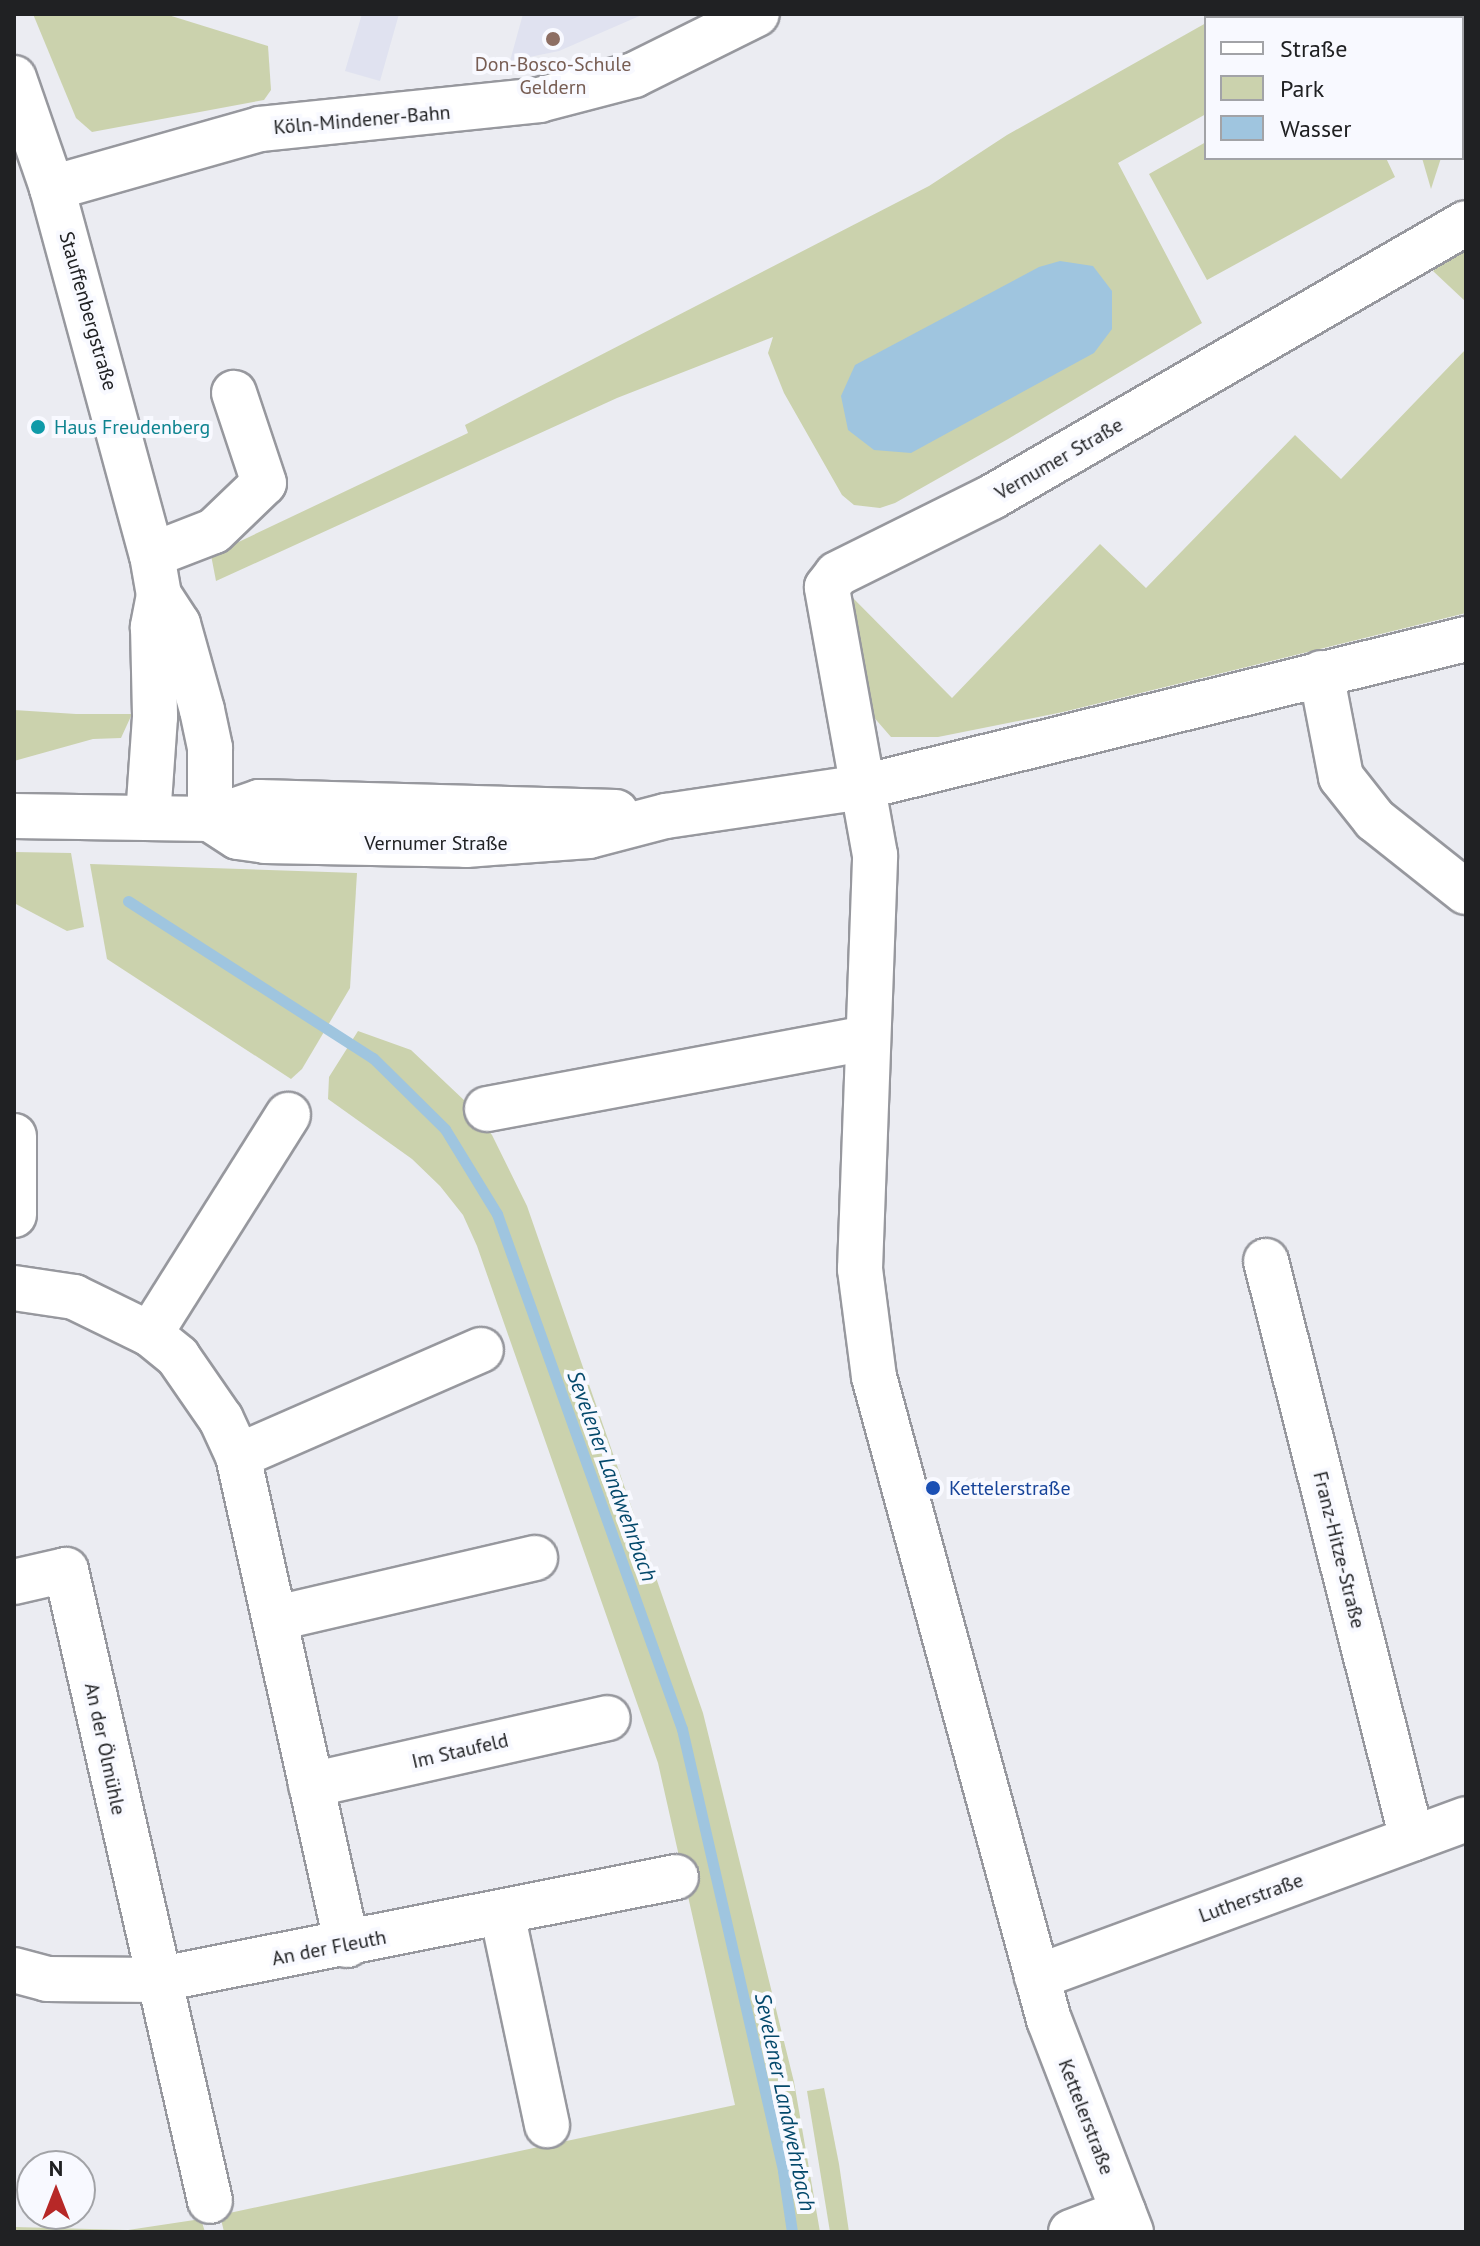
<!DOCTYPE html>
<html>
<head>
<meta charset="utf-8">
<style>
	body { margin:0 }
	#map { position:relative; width:1480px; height:2246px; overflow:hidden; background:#ebecf2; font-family:"PT Sans",sans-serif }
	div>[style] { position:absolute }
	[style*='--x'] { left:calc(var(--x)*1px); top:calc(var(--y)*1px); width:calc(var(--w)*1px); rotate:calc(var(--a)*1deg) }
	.built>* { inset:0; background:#e0e2f0 }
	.green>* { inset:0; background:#cbd2ad }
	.water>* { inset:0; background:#9fc5df }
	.stream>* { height:11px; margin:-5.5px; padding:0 5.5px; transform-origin:5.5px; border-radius:5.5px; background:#9fc5df }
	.roads { filter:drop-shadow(2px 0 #97989e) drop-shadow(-2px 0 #97989e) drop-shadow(0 2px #97989e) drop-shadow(0 -2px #97989e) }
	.minor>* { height:44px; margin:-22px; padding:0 22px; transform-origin:22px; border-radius:22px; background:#fff }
	.dots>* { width:22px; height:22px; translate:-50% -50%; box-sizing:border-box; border:4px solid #f8f9ff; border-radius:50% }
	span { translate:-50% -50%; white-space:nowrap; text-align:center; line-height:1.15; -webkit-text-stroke:8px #f8f9ff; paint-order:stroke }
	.education-label { font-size:20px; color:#785e54 }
	.street-label { font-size:20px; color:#202123 }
	.culture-label { font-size:20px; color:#0d838f }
	.left { translate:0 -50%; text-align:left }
	.transit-label { font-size:20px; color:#164399 }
	.water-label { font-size:22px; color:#03486b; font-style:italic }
	.frame { position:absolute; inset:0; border:16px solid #202123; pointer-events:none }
	.legend { position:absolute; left:1204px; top:16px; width:260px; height:144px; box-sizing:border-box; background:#f8f9ff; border:2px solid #a2a3a7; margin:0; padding:10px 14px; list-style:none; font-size:24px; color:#202123 }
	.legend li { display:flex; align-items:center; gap:16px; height:40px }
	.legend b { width:40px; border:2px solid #a2a3a7 }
	.north { position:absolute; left:16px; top:2150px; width:80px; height:80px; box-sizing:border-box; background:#f8f9ff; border:2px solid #a2a3a7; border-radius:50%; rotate:0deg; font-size:22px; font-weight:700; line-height:32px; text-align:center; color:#202123 }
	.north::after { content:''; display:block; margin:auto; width:28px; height:36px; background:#b72827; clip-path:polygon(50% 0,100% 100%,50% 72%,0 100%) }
</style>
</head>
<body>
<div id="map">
	<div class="built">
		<i style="clip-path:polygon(362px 14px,399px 14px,380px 81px,345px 71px)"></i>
		<i style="clip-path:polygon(523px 14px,644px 14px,559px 51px,510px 61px)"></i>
	</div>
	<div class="green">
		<i style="clip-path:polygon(33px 14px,165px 14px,268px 46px,271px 90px,264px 100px,92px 132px,76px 118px)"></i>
		<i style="clip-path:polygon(1222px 14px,1389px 14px,1215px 18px)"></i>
		<i style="clip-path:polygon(1423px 14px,1466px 14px,1462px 134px,1462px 18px,1420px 18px)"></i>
		<i style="clip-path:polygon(1206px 23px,1206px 114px,1118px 163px,1202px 323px,1008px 439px,895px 503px,880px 508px,854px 505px,842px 495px,784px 393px,768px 353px,773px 337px,617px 398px,216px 581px,211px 555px,468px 433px,465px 425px,929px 186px,1007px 135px)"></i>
		<i style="clip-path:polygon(1206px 142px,1206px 158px,1386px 158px,1395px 177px,1207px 280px,1149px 174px)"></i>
		<i style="clip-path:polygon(1422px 158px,1441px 158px,1431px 189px)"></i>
		<i style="clip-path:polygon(1466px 247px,1466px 302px,1433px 271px)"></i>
		<i style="clip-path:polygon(1466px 349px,1466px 613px,1063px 712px,938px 737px,891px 737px,871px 714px,848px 593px,952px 698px,1100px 544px,1146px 588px,1295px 435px,1341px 479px)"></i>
		<i style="clip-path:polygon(14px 710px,76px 714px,132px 714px,121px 738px,93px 739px,14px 761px)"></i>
		<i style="clip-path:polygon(14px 852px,71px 853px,84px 927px,67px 931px,14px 903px)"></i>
		<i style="clip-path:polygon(90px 864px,357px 873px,350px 988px,302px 1069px,291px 1079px,107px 959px)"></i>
		<i style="clip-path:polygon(358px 1031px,411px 1050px,466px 1102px,492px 1135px,527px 1206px,703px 1713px,794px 2082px,820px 2232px,224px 2232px,220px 2215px,735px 2105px,658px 1763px,477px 1246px,463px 1215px,440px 1186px,412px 1159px,328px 1099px,329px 1077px)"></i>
		<i style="clip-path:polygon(824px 2088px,839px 2164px,849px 2232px,830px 2232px,807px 2091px)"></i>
		<i style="clip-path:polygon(201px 2219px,205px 2232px,14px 2232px,14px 2227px,128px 2230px)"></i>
	</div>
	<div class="water">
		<i style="clip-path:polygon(1060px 261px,1093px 266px,1112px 291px,1112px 329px,1094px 353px,911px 453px,874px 450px,848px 430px,841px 396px,855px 365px,1039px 267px)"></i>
	</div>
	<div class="stream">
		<i style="--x:128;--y:901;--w:291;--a:32.7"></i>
		<i style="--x:373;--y:1058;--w:101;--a:44.6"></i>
		<i style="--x:445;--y:1129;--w:100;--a:58.5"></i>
		<i style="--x:497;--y:1214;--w:547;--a:70.24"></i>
		<i style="--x:682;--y:1729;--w:453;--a:77.1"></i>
		<i style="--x:783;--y:2171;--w:62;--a:81.6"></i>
	</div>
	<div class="roads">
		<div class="minor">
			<i style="--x:14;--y:78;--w:116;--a:70.9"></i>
			<i style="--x:52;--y:188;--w:380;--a:74.8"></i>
			<i style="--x:152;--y:555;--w:41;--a:80.1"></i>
			<i style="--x:159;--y:595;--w:33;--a:101"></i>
			<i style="--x:153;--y:627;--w:90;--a:88.7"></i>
			<i style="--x:155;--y:717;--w:100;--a:94"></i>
			<i style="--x:52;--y:188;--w:216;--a:-15.8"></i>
			<i style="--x:260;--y:129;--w:281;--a:-5.9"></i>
			<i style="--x:539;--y:100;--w:98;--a:-14.7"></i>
			<i style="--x:634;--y:75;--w:137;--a:-26.4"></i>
			<i style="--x:152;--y:555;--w:66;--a:-21.2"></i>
			<i style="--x:214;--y:531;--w:69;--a:-43.8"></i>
			<i style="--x:264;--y:483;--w:95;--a:-108.4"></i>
			<i style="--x:159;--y:595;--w:35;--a:57"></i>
			<i style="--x:178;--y:624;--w:89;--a:74.4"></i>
			<i style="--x:202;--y:710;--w:39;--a:78"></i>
			<i style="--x:210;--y:748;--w:71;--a:90"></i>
			<i style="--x:1321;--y:673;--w:106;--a:79.1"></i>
			<i style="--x:1341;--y:777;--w:55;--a:51.7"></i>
			<i style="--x:1375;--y:820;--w:116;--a:38.4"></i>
			<i style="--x:14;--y:816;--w:196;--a:0.9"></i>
			<i style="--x:210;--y:819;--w:52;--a:-19.1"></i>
			<i style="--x:259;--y:802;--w:357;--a:1.6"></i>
			<i style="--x:210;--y:819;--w:33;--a:33"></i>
			<i style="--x:238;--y:837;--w:27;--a:8"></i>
			<i style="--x:265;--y:841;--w:201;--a:1.1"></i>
			<i style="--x:466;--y:845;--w:123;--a:-4.2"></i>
			<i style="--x:589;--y:836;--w:80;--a:-14.6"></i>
			<i style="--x:666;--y:816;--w:199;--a:-8.4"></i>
			<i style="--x:863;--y:787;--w:621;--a:-13.79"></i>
			<i style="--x:487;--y:1109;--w:387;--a:-10.6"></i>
			<i style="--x:14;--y:1136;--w:79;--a:90"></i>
			<i style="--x:1266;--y:1261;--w:596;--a:75.82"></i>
			<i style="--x:14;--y:1288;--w:61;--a:8.5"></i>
			<i style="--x:74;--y:1297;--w:85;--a:26"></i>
			<i style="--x:150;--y:1334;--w:36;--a:39"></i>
			<i style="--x:178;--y:1357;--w:75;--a:55.3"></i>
			<i style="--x:221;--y:1419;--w:41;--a:65.3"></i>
			<i style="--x:238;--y:1456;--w:501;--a:77.43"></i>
			<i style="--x:150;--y:1334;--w:259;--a:-57.8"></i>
			<i style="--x:238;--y:1456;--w:265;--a:-23.6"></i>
			<i style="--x:14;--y:1582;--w:53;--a:-13"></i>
			<i style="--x:66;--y:1570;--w:647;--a:77.14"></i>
			<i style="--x:277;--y:1618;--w:265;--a:-13.1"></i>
			<i style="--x:311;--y:1785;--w:304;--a:-12.7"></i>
			<i style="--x:502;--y:1913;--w:217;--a:78"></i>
			<i style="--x:14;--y:1970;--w:34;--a:15"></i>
			<i style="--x:47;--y:1979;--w:109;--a:0.5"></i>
			<i style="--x:156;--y:1980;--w:530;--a:-11.2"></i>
			<i style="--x:1037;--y:1977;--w:457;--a:-20.2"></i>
			<i style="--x:1071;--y:2232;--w:56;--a:-21"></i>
			<i style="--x:1131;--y:2232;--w:227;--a:-111.1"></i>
			<i style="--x:1049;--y:2020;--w:666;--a:-105.22"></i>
			<i style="--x:874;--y:1377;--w:109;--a:-97.4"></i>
			<i style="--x:860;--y:1269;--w:414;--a:-87.9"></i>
			<i style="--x:875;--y:855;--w:272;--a:-100.2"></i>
			<i style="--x:827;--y:587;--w:16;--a:-52"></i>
			<i style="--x:837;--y:574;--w:173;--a:-26.4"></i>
			<i style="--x:992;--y:497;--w:547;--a:-30.03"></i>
		</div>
	</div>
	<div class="dots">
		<i style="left:553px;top:39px;background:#8d6e63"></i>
		<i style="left:38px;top:427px;background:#0f9aa8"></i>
		<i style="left:933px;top:1488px;background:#1a4fb4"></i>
	</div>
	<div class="education-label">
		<span style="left:553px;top:76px">Don-Bosco-Schule<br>Geldern</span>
	</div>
	<div class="street-label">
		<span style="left:362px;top:120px;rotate:-5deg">Köln-Mindener-Bahn</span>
		<span style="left:88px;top:311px;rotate:74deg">Stauffenbergstraße</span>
		<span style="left:1059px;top:459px;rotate:-30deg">Vernumer Straße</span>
		<span style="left:436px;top:843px">Vernumer Straße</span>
		<span style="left:1339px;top:1550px;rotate:76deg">Franz-Hitze-Straße</span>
		<span style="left:105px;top:1749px;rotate:78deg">An der Ölmühle</span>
		<span style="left:460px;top:1751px;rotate:-13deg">Im Staufeld</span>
		<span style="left:1251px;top:1898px;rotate:-20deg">Lutherstraße</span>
		<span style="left:329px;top:1948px;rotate:-11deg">An der Fleuth</span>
		<span style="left:1086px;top:2117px;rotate:69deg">Kettelerstraße</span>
	</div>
	<div class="culture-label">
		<span class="left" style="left:54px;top:427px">Haus Freudenberg</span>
	</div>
	<div class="transit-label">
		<span class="left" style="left:949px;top:1488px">Kettelerstraße</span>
	</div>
	<div class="water-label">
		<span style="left:612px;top:1476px;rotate:70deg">Sevelener Landwehrbach</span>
		<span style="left:785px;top:2102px;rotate:78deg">Sevelener Landwehrbach</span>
	</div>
	<div class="frame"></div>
	<ul class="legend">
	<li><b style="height:10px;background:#fff"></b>Straße</li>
	<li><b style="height:22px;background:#cbd2ad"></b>Park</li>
	<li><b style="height:22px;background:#9fc5df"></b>Wasser</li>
	</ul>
	<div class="north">N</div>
</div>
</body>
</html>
